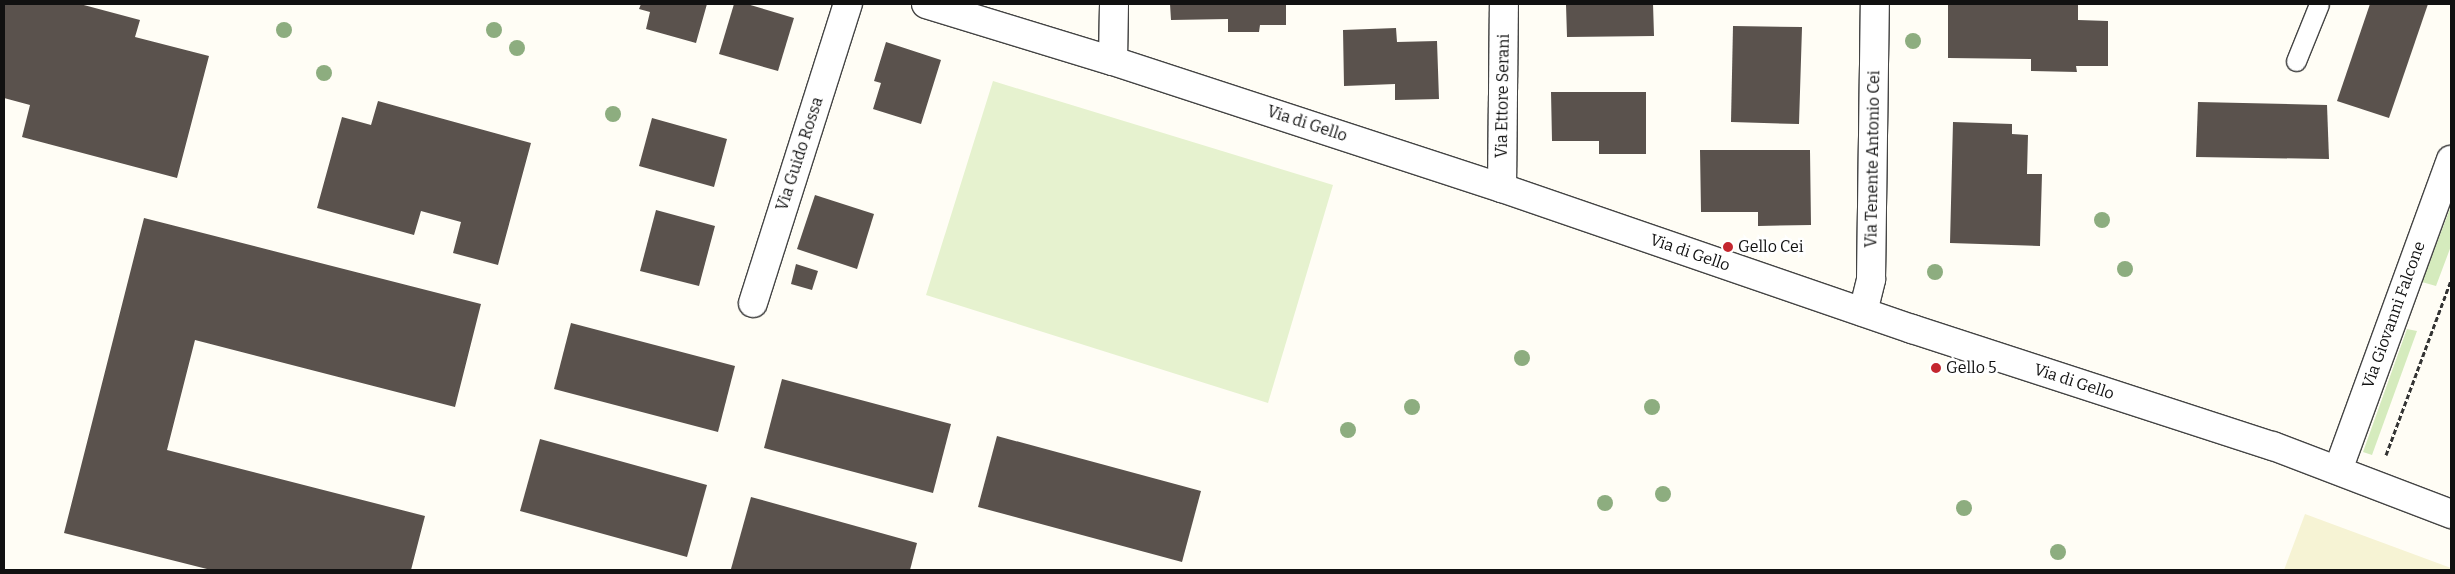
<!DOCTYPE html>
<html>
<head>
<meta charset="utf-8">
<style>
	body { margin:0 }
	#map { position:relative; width:2455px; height:574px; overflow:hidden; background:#fffdf5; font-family:Bitter,serif }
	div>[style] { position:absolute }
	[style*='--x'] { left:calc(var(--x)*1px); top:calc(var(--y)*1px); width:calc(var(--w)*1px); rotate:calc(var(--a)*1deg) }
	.farmland>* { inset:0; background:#f6f3d4 }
	.green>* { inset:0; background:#d5ebbd }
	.pitch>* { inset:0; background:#e6f2cf }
	.building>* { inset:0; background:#5a524d }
	.path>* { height:3px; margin-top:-1.5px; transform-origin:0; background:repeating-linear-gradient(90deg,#333 0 5px,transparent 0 7.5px) }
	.roads { filter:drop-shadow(1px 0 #444) drop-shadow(-1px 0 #444) drop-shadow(0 1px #444) drop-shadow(0 -1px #444) }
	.service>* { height:19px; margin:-9.5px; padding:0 9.5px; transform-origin:9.5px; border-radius:9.5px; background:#fff }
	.minor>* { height:28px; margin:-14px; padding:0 14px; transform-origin:14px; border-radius:14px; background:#fff }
	.tertiary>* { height:28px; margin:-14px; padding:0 14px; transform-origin:14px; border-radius:14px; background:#fff }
	.trees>* { width:16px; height:16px; margin:-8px; border-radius:50%; background:#8dad7f }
	.dots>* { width:14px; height:14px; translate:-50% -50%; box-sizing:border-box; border:2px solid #fff; border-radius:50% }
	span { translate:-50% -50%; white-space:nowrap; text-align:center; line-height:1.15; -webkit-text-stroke:5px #fff; paint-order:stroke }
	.street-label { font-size:16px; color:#111 }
	.poi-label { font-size:16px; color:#111 }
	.left { translate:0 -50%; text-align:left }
	.frame { position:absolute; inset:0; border:5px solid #111; pointer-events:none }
</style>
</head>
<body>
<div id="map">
	<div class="farmland">
		<i style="clip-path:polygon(2305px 514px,2451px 568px,2451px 570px,2284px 570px)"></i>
	</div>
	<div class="green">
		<i style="clip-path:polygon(2451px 206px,2451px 246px,2436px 286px,2422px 282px)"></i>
		<i style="clip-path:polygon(2407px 329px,2417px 331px,2372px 455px,2363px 452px)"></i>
	</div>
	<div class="pitch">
		<i style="clip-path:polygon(993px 81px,1333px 185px,1268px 403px,926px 295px)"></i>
	</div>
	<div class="building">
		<i style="clip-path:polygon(4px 4px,80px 4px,140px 20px,135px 37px,209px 56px,177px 178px,22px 137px,30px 105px,4px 98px)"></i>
		<i style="clip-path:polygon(641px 4px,707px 4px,696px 43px,646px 29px,650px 12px,639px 9px)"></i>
		<i style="clip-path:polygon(734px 4px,747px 4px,794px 18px,778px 71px,719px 54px)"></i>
		<i style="clip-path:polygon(1170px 4px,1286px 4px,1286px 25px,1260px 25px,1259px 32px,1228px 32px,1228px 19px,1171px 20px)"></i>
		<i style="clip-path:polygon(1566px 4px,1653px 4px,1654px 36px,1567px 37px)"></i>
		<i style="clip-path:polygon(1948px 4px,2078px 4px,2078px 20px,2108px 21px,2108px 66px,2076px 66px,2077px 72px,2031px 71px,2031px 59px,1948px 58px)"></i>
		<i style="clip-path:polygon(2370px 4px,2428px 4px,2389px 118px,2337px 101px)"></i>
		<i style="clip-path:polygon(1733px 26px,1802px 27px,1799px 124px,1731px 122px)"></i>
		<i style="clip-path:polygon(1396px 28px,1397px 42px,1437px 41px,1439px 99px,1395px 100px,1395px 84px,1344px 86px,1343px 30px)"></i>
		<i style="clip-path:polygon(886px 42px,941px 60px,921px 124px,873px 109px,881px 83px,874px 81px)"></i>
		<i style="clip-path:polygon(1551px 92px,1646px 92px,1646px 154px,1599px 154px,1599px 141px,1552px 141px)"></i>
		<i style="clip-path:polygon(378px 101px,531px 143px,498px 265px,453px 253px,461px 222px,421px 211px,414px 235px,317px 208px,342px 117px,371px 125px)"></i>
		<i style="clip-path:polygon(2198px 102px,2327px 105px,2329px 159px,2196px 157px)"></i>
		<i style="clip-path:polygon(652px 118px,727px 139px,714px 187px,639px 166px)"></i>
		<i style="clip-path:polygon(1953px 122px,2012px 124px,2012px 134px,2028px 135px,2027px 174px,2042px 174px,2040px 246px,1950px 243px)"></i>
		<i style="clip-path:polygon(1700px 150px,1810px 150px,1811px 225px,1758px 226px,1758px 212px,1701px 212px)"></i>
		<i style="clip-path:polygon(815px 195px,874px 214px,857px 269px,797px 249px)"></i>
		<i style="clip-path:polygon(656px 210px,715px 226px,699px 286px,640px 271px)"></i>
		<i style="clip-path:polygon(144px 218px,481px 304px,455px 407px,195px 340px,167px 450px,425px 516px,411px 570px,211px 570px,64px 533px)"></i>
		<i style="clip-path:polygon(796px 264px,818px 271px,812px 290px,791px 284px)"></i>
		<i style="clip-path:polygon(571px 323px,735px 366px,718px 432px,554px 389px)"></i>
		<i style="clip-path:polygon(782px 379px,951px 424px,933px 493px,764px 448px)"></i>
		<i style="clip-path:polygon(997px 436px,1201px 491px,1182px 562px,978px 507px)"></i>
		<i style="clip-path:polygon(540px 439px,707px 485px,687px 557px,520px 511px)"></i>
		<i style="clip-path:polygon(751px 497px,917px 543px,910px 570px,731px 569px)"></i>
	</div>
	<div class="path">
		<i style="--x:2386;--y:455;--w:187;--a:-69.6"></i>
	</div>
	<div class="roads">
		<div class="service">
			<i style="--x:2296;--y:61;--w:61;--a:-68"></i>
		</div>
		<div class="minor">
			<i style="--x:1113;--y:61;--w:57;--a:-89"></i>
			<i style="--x:1502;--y:188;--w:184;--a:-89.4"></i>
			<i style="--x:753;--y:303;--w:314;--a:-72.4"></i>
			<i style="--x:1863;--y:312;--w:34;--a:-76"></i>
			<i style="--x:1871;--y:279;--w:275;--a:-89.2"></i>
			<i style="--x:2338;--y:470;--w:330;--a:-70"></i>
		</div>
		<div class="tertiary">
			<i style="--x:926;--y:4;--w:195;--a:17"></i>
			<i style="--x:1113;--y:61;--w:409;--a:18.1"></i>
			<i style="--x:1502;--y:188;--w:434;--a:19"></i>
			<i style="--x:1912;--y:329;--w:379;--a:18"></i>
			<i style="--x:2273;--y:446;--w:191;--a:20.9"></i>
		</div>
	</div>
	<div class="trees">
		<i style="left:284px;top:30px"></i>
		<i style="left:494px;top:30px"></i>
		<i style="left:1913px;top:41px"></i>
		<i style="left:517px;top:48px"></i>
		<i style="left:324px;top:73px"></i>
		<i style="left:613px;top:114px"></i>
		<i style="left:2102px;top:220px"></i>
		<i style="left:2125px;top:269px"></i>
		<i style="left:1935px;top:272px"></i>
		<i style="left:1522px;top:358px"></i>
		<i style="left:1412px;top:407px"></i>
		<i style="left:1652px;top:407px"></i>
		<i style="left:1348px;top:430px"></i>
		<i style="left:1663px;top:494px"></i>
		<i style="left:1605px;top:503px"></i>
		<i style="left:1964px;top:508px"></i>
		<i style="left:2058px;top:552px"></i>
	</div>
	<div class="dots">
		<i style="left:1728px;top:247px;background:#c4262e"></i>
		<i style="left:1936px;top:368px;background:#c4262e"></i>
	</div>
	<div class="street-label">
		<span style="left:1503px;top:96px;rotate:-89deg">Via Ettore Serani</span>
		<span style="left:1307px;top:124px;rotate:18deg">Via di Gello</span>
		<span style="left:800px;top:154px;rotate:-72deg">Via Guido Rossa</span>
		<span style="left:1873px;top:159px;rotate:-89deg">Via Tenente Antonio Cei</span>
		<span style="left:1690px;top:253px;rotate:19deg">Via di Gello</span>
		<span style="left:2394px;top:315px;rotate:-70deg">Via Giovanni Falcone</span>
		<span style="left:2074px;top:382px;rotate:18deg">Via di Gello</span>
	</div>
	<div class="poi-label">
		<span class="left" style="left:1738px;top:247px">Gello Cei</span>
		<span class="left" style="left:1946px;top:368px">Gello 5</span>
	</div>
	<div class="frame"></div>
</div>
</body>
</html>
